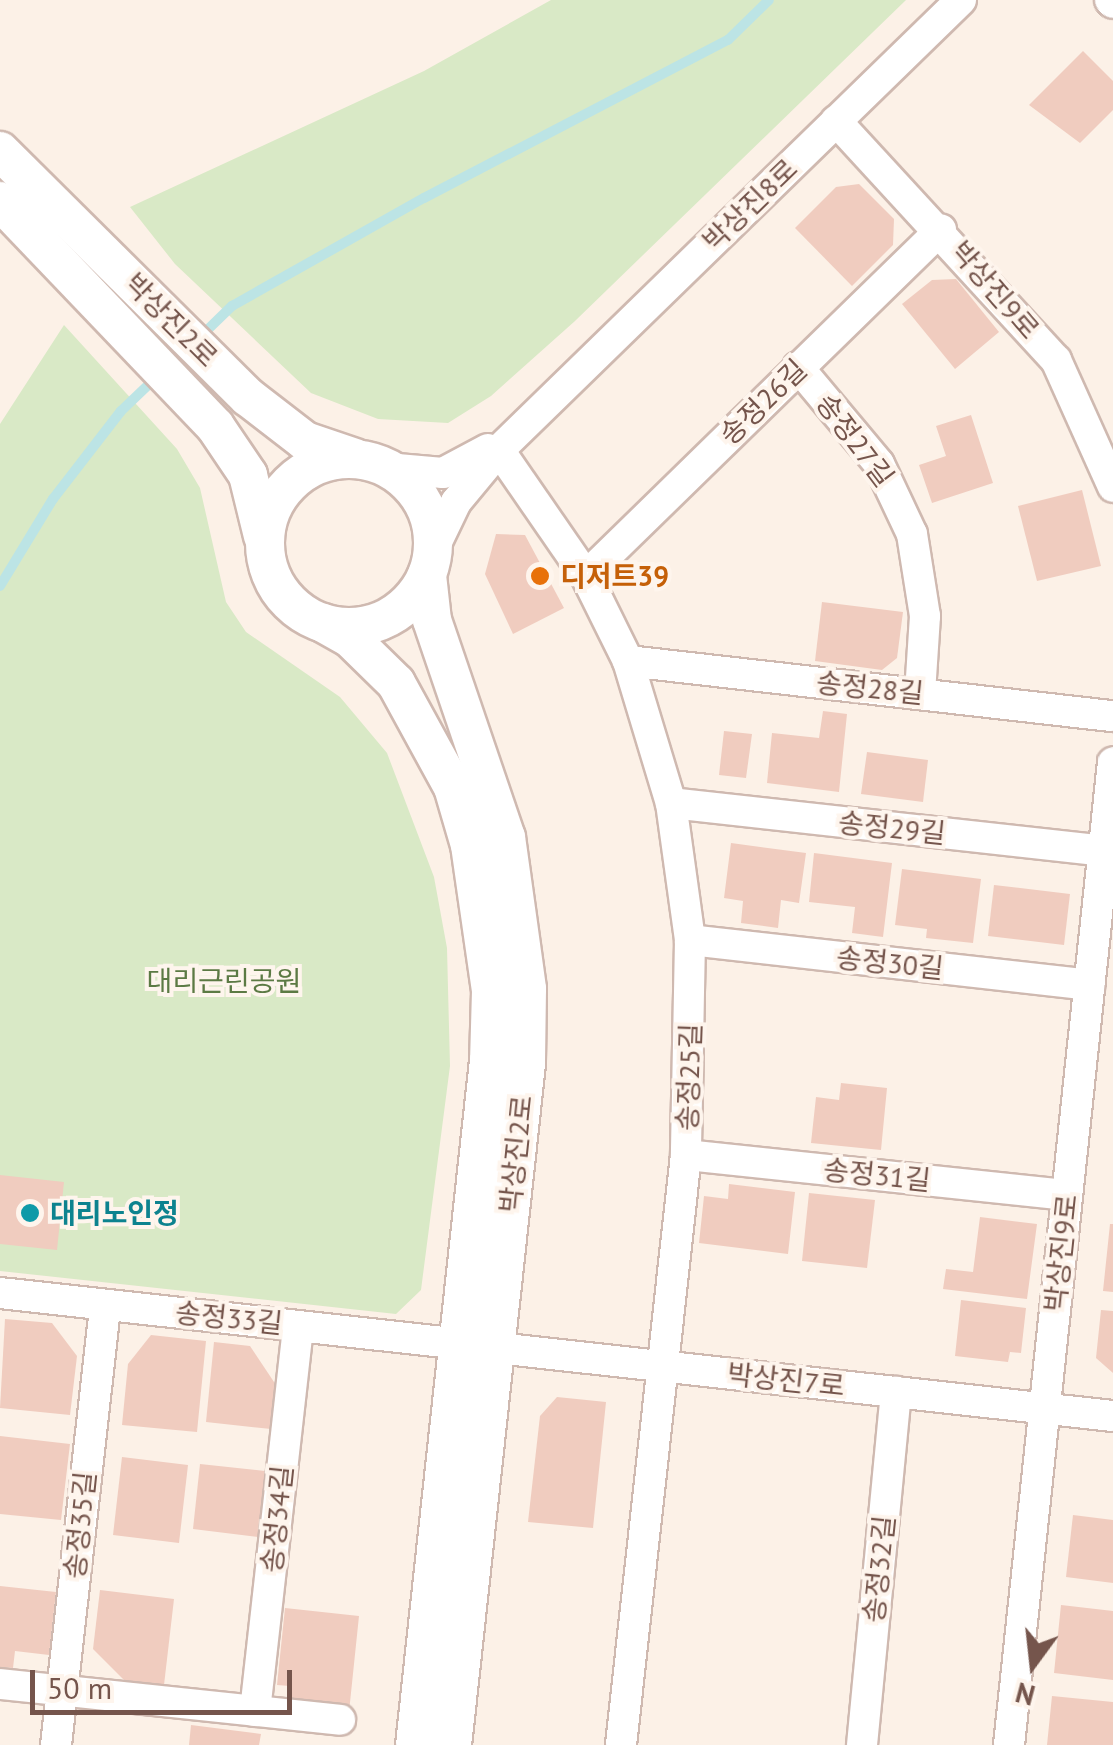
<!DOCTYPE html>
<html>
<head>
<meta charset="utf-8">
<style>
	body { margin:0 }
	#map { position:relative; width:1113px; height:1745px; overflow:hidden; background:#fcf1e7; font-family:"PT Sans","Noto Sans KR",sans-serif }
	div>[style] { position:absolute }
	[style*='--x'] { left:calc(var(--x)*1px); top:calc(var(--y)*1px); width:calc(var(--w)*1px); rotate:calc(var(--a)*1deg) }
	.green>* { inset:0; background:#d9e9c6 }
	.stream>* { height:10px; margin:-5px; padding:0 5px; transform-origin:5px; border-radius:5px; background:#bce4e5 }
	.building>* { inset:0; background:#f0ccbf }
	.roads { filter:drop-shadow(2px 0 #cfb9b0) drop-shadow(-2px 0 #cfb9b0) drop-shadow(0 2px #cfb9b0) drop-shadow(0 -2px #cfb9b0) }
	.minor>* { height:30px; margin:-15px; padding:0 15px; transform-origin:15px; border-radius:15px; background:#fff }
	.tertiary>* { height:38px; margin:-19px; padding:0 19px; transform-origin:19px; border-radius:19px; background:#fff }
	.tertiary>.ring { margin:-19px; padding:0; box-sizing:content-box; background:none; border:38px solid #fff; border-radius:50% }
	.dots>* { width:28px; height:28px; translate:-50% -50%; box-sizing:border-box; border:5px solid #fef5ed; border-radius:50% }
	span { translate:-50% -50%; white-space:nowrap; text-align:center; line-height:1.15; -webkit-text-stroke:8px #fef5ed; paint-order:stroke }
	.street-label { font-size:28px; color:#75554c }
	.food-label { font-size:28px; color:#c56008; font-weight:700 }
	.left { translate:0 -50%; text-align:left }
	.park-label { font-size:28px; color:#5c7a44 }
	.culture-label { font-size:28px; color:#0d838f; font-weight:700 }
	.north { position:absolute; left:983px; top:1615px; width:100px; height:100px; -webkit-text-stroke:8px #fef5ed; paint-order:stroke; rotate:195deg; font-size:28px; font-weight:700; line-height:40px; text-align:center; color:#75554c }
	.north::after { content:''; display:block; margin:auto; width:35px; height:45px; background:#75554c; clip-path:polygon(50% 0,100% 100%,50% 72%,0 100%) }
	.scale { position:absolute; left:30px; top:1670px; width:262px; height:45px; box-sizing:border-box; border:5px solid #75554c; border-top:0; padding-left:12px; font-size:30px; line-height:35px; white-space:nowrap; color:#75554c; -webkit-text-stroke:8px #fef5ed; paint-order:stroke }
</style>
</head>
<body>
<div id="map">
	<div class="green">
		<i style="clip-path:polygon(551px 0,906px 0,575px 321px,491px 396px,448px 423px,378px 419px,311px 393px,175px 264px,130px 207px,424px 71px)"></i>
		<i style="clip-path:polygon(64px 325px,177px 449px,200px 488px,226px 602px,246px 632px,340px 697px,387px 753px,434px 877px,447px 948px,450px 1066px,421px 1290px,396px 1314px,0 1271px,0 424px)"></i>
	</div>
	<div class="stream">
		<i style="--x:200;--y:337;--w:45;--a:-44.1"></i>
		<i style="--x:232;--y:306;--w:220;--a:-29.4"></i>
		<i style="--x:424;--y:198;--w:343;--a:-27.5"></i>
		<i style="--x:728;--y:40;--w:57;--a:-44.3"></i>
		<i style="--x:0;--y:586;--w:102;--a:-58.7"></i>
		<i style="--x:53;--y:499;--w:111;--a:-52.3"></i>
		<i style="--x:121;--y:411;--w:91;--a:-43.7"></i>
	</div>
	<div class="building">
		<i style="clip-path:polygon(1083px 51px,1113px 81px,1113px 110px,1080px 143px,1029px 105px)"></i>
		<i style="clip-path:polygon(859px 184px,894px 219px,893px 245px,852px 286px,795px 228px,836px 187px)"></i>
		<i style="clip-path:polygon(956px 279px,999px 332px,955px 369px,902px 304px,932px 280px)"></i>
		<i style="clip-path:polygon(971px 415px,993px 483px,932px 503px,919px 465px,946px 456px,936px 426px)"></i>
		<i style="clip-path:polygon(1082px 490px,1101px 566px,1037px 581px,1018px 506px)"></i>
		<i style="clip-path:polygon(496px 534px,525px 535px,564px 608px,513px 634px,485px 574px)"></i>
		<i style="clip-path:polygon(822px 602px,903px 612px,897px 658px,882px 670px,815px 661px)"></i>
		<i style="clip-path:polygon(823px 711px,847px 714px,839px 792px,767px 783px,772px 733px,819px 738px)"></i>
		<i style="clip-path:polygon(724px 731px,752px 734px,746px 778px,719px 775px)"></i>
		<i style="clip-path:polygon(867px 752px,928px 760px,923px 802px,861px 794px)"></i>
		<i style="clip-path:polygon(731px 843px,806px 853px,799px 903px,781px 900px,778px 928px,741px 923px,743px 901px,724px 898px)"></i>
		<i style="clip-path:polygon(814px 853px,892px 863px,883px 937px,852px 933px,855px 907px,809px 902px)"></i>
		<i style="clip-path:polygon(902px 869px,981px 879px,973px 943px,926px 938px,927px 929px,895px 925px)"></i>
		<i style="clip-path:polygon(994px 885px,1070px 894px,1064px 945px,988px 936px)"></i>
		<i style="clip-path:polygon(841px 1083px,887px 1088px,881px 1150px,811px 1143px,816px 1097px,839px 1100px)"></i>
		<i style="clip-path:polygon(0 1175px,64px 1182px,57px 1250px,0 1244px)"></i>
		<i style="clip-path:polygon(729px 1184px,795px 1192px,788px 1254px,699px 1243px,704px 1196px,728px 1199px)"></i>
		<i style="clip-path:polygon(809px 1193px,875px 1200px,867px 1268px,802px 1261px)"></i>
		<i style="clip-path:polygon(980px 1217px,1037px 1224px,1027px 1299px,943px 1289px,946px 1269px,973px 1272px)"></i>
		<i style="clip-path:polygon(1110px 1224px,1113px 1224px,1113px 1292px,1103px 1291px)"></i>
		<i style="clip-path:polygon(961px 1300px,1026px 1308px,1021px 1353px,1010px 1352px,1008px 1362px,955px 1356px)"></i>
		<i style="clip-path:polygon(1101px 1310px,1113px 1311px,1113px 1373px,1096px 1358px)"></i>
		<i style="clip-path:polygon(5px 1319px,52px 1323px,77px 1356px,70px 1415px,0 1408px)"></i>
		<i style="clip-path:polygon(151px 1335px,206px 1341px,197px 1432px,122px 1425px,128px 1364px)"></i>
		<i style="clip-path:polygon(214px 1342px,250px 1346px,276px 1385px,271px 1429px,206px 1422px)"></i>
		<i style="clip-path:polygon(557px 1397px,606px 1402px,593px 1528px,528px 1522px,540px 1416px)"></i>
		<i style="clip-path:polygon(0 1436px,70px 1444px,61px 1520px,0 1514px)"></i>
		<i style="clip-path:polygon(122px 1457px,188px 1465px,179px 1543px,113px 1535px)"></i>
		<i style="clip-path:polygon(200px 1464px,265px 1471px,258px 1537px,193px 1529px)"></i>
		<i style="clip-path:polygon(1073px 1515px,1113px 1520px,1113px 1583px,1066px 1577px)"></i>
		<i style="clip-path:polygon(0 1586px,56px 1592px,49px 1655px,15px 1651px,13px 1668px,0 1667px)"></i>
		<i style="clip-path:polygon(100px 1590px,174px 1599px,164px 1685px,124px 1680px,93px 1649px)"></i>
		<i style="clip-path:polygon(1061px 1605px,1113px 1611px,1113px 1680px,1054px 1673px)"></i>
		<i style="clip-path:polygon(285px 1608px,359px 1616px,349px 1712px,288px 1705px,290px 1686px,277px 1685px)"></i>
		<i style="clip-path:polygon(1052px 1696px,1113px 1702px,1113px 1745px,1047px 1745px)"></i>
		<i style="clip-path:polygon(191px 1725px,261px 1734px,259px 1745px,189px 1745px)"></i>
	</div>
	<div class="roads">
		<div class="minor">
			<i style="--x:1110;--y:0;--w:4;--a:45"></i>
			<i style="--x:836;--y:121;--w:325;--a:47.4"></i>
			<i style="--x:1056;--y:360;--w:139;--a:65.8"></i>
			<i style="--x:798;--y:367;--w:126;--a:50.1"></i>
			<i style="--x:879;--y:464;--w:77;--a:64.8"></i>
			<i style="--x:912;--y:534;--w:83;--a:81"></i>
			<i style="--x:925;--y:616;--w:78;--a:93.7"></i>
			<i style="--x:499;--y:450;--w:153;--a:55.4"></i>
			<i style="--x:586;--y:576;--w:95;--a:63.7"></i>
			<i style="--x:628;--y:661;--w:148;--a:73.2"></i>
			<i style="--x:671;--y:803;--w:138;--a:82.1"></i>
			<i style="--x:690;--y:940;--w:215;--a:91.1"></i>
			<i style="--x:686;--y:1155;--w:594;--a:96.29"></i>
			<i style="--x:386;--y:468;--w:57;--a:5"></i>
			<i style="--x:443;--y:473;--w:51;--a:-28.1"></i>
			<i style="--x:433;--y:550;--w:53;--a:-64.4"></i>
			<i style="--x:456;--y:502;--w:67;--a:-50.4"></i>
			<i style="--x:499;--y:450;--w:645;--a:-44.25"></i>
			<i style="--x:586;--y:576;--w:496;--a:-44.3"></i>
			<i style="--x:628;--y:661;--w:488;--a:6.5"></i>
			<i style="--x:671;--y:803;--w:445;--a:6.3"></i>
			<i style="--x:690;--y:940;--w:402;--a:6.4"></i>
			<i style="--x:686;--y:1155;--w:383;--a:6"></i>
			<i style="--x:0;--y:1293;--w:1120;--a:6.31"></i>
			<i style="--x:0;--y:1684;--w:342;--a:6"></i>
			<i style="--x:255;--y:1711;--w:387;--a:-83.6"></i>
			<i style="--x:56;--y:1745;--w:443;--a:-83.6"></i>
			<i style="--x:862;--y:1745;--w:355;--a:-84.5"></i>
			<i style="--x:1009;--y:1745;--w:988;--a:-83.96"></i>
		</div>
		<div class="tertiary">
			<i style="--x:0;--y:151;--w:349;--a:44.8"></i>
			<i style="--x:248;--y:397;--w:72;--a:37.7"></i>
			<i style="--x:305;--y:441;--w:53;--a:18.8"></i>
			<i style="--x:0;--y:201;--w:311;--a:46.3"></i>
			<i style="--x:215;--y:426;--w:59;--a:56"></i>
			<i style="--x:248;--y:475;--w:63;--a:76.2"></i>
			<i class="ring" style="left:265px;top:459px;width:130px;height:130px"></i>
			<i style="--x:427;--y:575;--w:45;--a:83.7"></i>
			<i style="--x:432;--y:620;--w:229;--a:71.2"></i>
			<i style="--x:506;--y:837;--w:153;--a:82.1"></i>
			<i style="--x:527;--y:989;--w:74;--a:90.8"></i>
			<i style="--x:526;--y:1063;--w:686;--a:96.19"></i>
			<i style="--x:323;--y:623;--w:31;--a:29"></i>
			<i style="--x:350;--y:638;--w:64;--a:44.4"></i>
			<i style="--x:396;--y:683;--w:119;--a:61.3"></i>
			<i style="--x:453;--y:787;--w:60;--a:73.7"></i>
			<i style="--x:470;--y:845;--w:148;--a:81.8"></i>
			<i style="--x:491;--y:991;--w:70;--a:91.6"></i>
			<i style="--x:489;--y:1061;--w:688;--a:96.17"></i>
		</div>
	</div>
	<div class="dots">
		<i style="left:540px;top:576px;background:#e8710a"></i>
		<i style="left:30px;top:1213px;background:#0f9aa8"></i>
	</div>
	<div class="street-label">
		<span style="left:750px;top:205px;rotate:-44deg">박상진8로</span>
		<span style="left:995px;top:290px;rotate:49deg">박상진9로</span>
		<span style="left:171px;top:320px;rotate:45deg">박상진2로</span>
		<span style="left:763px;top:402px;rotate:-44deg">송정26길</span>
		<span style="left:855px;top:440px;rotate:53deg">송정27길</span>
		<span style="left:870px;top:688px;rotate:6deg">송정28길</span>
		<span style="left:892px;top:828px;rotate:6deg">송정29길</span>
		<span style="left:890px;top:963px;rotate:6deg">송정30길</span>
		<span style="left:689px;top:1077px;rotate:-88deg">송정25길</span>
		<span style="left:516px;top:1154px;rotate:-84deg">박상진2로</span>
		<span style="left:877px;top:1175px;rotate:6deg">송정31길</span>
		<span style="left:1061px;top:1253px;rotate:-84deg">박상진9로</span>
		<span style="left:229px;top:1318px;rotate:6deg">송정33길</span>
		<span style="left:786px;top:1380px;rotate:6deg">박상진7로</span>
		<span style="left:277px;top:1519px;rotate:-84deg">송정34길</span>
		<span style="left:80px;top:1525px;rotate:-84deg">송정35길</span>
		<span style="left:879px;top:1569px;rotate:-84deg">송정32길</span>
	</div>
	<div class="food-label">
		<span class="left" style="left:560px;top:576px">디저트39</span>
	</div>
	<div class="park-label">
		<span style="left:224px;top:981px">대리근린공원</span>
	</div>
	<div class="culture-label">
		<span class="left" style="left:50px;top:1213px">대리노인정</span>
	</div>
	<div class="north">N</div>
	<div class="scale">50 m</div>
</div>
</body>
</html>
